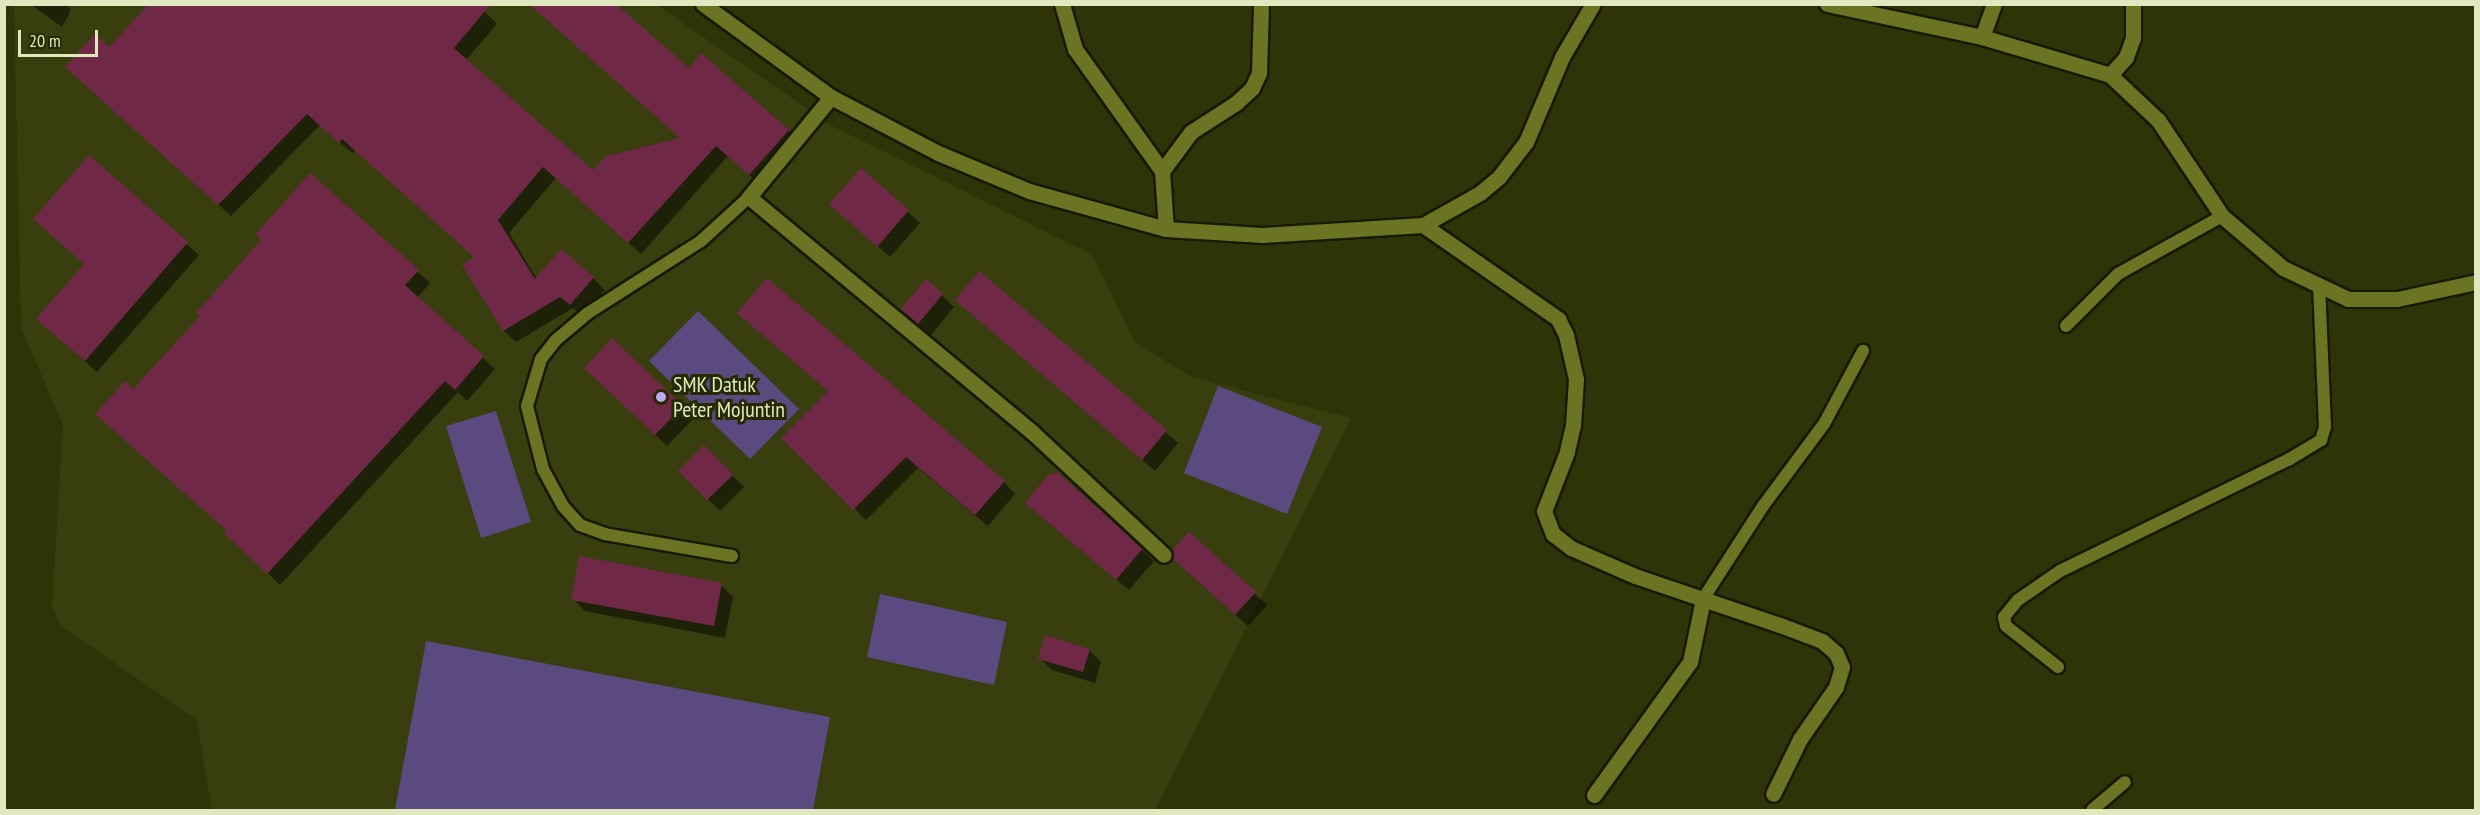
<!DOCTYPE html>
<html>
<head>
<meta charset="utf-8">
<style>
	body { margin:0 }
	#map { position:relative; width:2480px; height:815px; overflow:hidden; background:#2e3408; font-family:"PT Sans Narrow",sans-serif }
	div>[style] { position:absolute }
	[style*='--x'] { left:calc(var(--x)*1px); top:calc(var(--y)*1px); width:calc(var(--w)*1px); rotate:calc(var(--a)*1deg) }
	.built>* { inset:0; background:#383e0e }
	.green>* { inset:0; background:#5a4a80 }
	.shadow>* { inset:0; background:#0007 }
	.building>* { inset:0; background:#6f2947 }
	.roads { filter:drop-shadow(2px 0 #171a03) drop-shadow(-2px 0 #171a03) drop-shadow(0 2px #171a03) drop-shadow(0 -2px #171a03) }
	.service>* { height:12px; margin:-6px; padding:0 6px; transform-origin:6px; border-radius:6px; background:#6a7423 }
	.minor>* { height:15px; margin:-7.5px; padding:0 7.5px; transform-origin:7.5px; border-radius:7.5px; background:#6a7423 }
	.tertiary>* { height:15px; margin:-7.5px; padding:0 7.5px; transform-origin:7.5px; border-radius:7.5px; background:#6a7423 }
	.dots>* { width:16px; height:16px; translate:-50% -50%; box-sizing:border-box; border:3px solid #252a00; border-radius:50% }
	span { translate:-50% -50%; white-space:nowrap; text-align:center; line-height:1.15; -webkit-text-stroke:6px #252a00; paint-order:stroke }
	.poi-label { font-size:22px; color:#e0e8c0 }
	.left { translate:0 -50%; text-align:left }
	.frame { position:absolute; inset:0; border:6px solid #e0e8c0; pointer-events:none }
	.scale { position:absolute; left:18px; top:30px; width:80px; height:27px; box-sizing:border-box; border:3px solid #e0e8c0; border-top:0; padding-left:8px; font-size:18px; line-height:21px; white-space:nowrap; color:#e0e8c0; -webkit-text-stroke:4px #252a00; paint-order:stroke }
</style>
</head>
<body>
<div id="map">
	<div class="built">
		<i style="clip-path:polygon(14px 5px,657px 5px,832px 126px,1093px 255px,1134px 341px,1191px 377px,1351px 418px,1155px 810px,212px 810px,197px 720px,61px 626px,52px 605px,63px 425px,21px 327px)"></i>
	</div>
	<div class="green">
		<i style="clip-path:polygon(698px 311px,799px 409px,750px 459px,649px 361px)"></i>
		<i style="clip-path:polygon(1218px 386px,1322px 427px,1287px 514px,1184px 473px)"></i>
		<i style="clip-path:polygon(496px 411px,531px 522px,481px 538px,446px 426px)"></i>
		<i style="clip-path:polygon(880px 594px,1007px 622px,994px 685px,867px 657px)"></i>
		<i style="clip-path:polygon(426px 641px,830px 717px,813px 810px,395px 810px)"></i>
	</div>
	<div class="shadow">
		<i style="clip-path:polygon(30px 4px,66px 4px,71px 10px,62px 27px)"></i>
		<i style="clip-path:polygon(477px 4px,497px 24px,466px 60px,593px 173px,682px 139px,531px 4px,689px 70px,788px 131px,800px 143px,762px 186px,728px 156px,641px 254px,556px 178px,509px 233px,537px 279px,593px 278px,605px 290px,583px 316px,573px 308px,516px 342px,504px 331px,464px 265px,476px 258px,355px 150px,352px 153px,320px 125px,231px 216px,79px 79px,109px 49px)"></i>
		<i style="clip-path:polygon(89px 158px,199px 255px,97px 372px,50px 330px,86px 265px)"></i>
		<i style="clip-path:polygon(861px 170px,920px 223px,890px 257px,831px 204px)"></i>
		<i style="clip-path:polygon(311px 175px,430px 283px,417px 298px,495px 369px,467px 401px,458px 392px,280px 585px,238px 545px,133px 391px,202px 316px)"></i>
		<i style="clip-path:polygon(979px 273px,1178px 443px,1155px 471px,957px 300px)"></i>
		<i style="clip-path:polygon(942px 295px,954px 307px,931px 335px,915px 321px)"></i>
		<i style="clip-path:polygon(739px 313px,1004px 482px,1015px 494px,988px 526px,918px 468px,866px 520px,783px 438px,829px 392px)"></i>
		<i style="clip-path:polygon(598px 380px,682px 407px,694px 418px,667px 446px)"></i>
		<i style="clip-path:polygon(704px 447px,744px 487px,720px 511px,680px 471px)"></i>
		<i style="clip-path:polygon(1039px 515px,1142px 550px,1154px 561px,1129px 590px)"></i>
		<i style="clip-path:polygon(1189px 534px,1267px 605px,1248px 626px,1186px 571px)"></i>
		<i style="clip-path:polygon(721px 585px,733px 597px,725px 638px,585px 611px,573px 599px)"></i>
		<i style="clip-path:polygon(1089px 650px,1101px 662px,1095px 683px,1052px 670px,1040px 658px)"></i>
	</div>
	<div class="building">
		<i style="clip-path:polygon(149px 4px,491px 4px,454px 48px,593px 170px,606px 156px,680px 138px,529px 4px,616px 4px,689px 68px,701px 53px,789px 130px,749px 175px,716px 146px,628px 243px,543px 167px,498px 220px,535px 279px,561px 249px,594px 277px,570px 305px,560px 297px,503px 331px,462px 265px,474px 257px,342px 139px,339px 143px,307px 114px,218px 205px,65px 67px,95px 34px,109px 47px)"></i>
		<i style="clip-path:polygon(89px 155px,188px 242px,85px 361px,36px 319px,84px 264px,33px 219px)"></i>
		<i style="clip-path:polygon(861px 168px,909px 210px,877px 247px,829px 204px)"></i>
		<i style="clip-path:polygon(310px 173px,419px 270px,405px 285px,484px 356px,455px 390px,445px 381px,267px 574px,224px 533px,226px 530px,95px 414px,125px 381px,133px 389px,200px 316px,196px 313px,261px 240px,256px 234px)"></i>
		<i style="clip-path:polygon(979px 271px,1167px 430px,1142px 460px,955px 300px)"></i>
		<i style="clip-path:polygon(767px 278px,1005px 481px,975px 515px,906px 457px,853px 510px,781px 438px,828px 391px,737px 313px)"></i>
		<i style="clip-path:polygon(926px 279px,943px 294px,918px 324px,901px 309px)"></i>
		<i style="clip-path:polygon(612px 338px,683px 406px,655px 435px,584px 368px)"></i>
		<i style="clip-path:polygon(704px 445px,733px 475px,707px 500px,678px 471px)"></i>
		<i style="clip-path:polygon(1058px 473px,1143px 548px,1116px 580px,1025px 503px,1048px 475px)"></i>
		<i style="clip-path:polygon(1189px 532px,1256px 592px,1235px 615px,1173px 559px,1172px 550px)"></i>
		<i style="clip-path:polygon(579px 556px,722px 583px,714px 626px,571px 600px)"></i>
		<i style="clip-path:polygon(1045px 635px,1090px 649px,1083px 672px,1038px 659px)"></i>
	</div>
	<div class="roads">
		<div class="service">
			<i style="--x:2066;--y:326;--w:74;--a:-45"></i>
			<i style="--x:2118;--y:274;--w:119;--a:-29.1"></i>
			<i style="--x:732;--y:556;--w:129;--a:-170.2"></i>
			<i style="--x:605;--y:534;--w:27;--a:-160"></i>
			<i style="--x:580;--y:525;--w:25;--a:-132"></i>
			<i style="--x:563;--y:506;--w:42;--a:-118.4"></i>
			<i style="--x:543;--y:469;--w:65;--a:-104.3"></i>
			<i style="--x:527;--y:406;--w:49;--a:-73.4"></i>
			<i style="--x:541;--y:359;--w:24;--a:-52"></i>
			<i style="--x:556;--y:340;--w:42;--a:-40.2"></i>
			<i style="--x:588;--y:313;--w:134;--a:-32.5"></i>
			<i style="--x:701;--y:241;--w:65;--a:-42.5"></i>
			<i style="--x:1703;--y:599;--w:111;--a:-57.2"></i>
			<i style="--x:1763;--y:506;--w:102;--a:-53.4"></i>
			<i style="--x:1824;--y:424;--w:83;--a:-61.9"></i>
			<i style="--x:2058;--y:667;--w:66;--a:-141.7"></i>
			<i style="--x:2006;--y:626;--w:9;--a:-103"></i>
			<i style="--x:2004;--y:617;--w:22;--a:-51"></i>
			<i style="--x:2018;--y:600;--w:51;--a:-34.6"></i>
			<i style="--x:2060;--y:571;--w:254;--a:-26"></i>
			<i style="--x:2288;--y:460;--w:39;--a:-31"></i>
			<i style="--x:2321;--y:440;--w:14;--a:-73"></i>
			<i style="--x:2325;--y:427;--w:142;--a:-92.4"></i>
			<i style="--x:2092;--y:810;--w:43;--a:-40.3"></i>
		</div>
		<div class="minor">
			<i style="--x:1062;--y:4;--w:47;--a:73.9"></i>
			<i style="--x:1075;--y:49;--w:150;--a:54.5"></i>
			<i style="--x:1982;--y:37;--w:35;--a:-70"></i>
			<i style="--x:2110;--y:75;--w:24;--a:-48"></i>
			<i style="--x:2126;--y:57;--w:20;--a:-70"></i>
			<i style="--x:2133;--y:38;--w:34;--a:-90"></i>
			<i style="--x:831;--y:97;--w:129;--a:129.4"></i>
			<i style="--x:749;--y:197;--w:368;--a:39.7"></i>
			<i style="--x:1032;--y:432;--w:180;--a:43"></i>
			<i style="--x:1423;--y:225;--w:165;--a:34.8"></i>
			<i style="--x:1558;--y:319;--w:18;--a:63"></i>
			<i style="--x:1566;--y:335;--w:45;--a:77.2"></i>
			<i style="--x:1576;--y:379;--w:46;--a:93.7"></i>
			<i style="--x:1573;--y:425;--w:28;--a:103"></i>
			<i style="--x:1567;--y:452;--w:63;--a:111.3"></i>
			<i style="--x:1544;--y:511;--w:25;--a:69"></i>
			<i style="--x:1553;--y:534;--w:23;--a:38"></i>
			<i style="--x:1571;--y:548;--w:70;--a:23.6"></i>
			<i style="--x:1635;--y:576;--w:153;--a:18.7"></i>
			<i style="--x:1780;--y:625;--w:45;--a:20.9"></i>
			<i style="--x:1822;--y:641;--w:18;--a:41"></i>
			<i style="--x:1836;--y:653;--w:15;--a:67"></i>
			<i style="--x:1842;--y:667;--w:21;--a:107"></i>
			<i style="--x:1836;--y:687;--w:63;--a:124.7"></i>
			<i style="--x:1800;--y:739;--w:61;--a:116.1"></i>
			<i style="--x:1166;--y:229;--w:58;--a:-93.9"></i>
			<i style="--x:1162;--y:171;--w:49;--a:-53.4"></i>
			<i style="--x:1191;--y:132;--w:54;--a:-32.8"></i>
			<i style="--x:1236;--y:103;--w:22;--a:-43"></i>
			<i style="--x:1252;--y:88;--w:17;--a:-65"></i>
			<i style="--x:1259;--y:73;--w:69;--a:-88.3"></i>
			<i style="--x:1594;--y:795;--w:164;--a:-54.2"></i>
			<i style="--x:1690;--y:662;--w:64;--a:-78.3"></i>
		</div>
		<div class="tertiary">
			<i style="--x:703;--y:4;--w:158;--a:36"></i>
			<i style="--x:831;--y:97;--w:121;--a:27.6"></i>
			<i style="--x:938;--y:153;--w:99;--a:22.7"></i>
			<i style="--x:1029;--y:191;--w:142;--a:15.5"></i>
			<i style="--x:1166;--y:229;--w:96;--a:3.6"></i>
			<i style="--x:1262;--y:235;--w:161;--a:-3.6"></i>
			<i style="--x:1423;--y:225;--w:65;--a:-29.3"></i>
			<i style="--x:1480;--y:193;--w:25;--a:-40"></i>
			<i style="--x:1499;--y:177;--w:44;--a:-52.4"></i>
			<i style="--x:1526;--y:142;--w:92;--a:-67"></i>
			<i style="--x:1562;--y:57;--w:61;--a:-59.7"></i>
			<i style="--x:1827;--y:4;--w:158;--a:12"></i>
			<i style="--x:1982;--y:37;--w:134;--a:16.5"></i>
			<i style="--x:2110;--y:75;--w:66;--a:43.2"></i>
			<i style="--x:2158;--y:120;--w:115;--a:56.3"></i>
			<i style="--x:2222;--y:216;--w:80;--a:40.4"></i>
			<i style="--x:2283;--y:268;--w:72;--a:25.5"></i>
			<i style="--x:2348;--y:299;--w:49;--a:0"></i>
			<i style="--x:2397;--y:299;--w:81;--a:-12.1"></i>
		</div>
	</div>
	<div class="dots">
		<i style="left:661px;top:397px;background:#bea9f5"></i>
	</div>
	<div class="poi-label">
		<span class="left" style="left:673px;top:397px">SMK Datuk<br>Peter Mojuntin</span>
	</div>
	<div class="frame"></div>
	<div class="scale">20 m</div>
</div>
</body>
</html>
